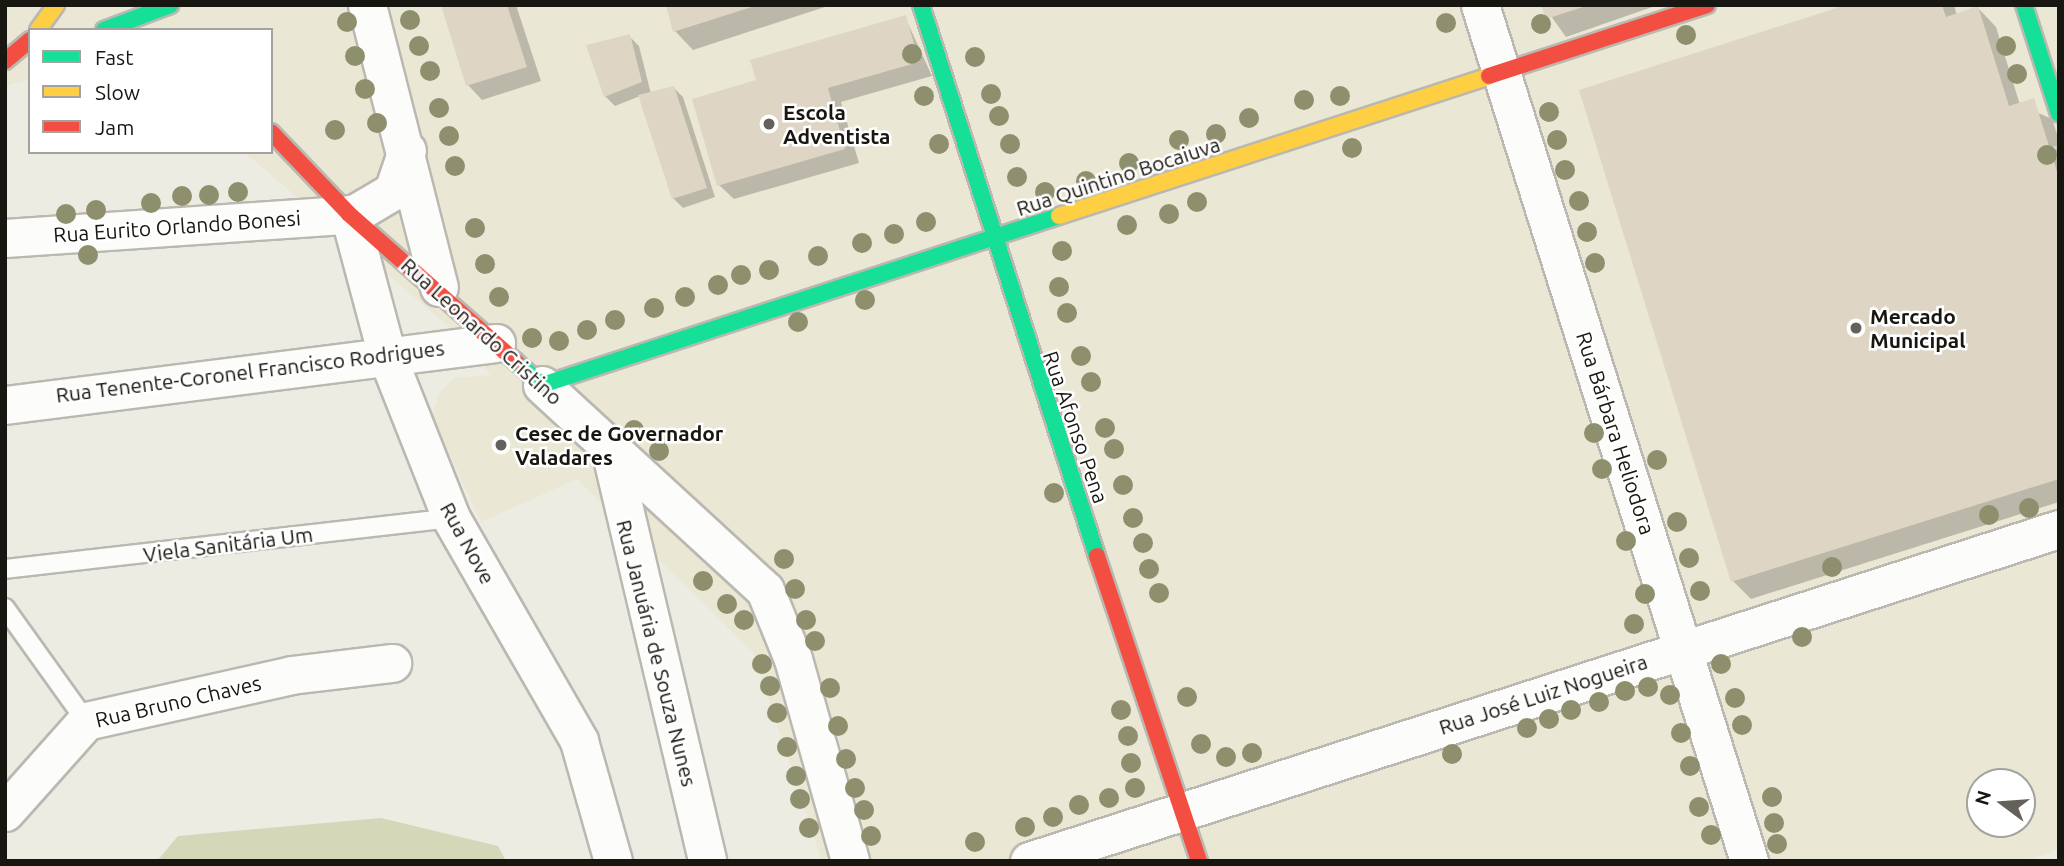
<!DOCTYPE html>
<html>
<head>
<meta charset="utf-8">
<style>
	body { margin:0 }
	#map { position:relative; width:2064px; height:866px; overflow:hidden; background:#edece2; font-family:Ubuntu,sans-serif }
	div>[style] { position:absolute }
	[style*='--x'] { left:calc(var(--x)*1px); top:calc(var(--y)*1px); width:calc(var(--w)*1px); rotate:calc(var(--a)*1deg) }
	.built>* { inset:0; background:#eae7d4 }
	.green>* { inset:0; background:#d5d7b9 }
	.shadow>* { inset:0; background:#0003 }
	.building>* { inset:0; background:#ded5c5 }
	.path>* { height:4.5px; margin-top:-2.25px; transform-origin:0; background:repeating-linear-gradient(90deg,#d5d4d1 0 3.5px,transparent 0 8.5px) }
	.roads { filter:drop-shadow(2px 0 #bab8b0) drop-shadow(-2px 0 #bab8b0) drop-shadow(0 2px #bab8b0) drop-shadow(0 -2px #bab8b0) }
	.lane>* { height:18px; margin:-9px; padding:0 9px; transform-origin:9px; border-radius:9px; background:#fcfcfb }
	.street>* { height:37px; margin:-18.5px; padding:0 18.5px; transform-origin:18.5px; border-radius:18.5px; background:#fcfcfb }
	.fast>* { height:16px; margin:-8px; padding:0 8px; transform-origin:8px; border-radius:8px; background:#16e098 }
	.slow>* { height:16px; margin:-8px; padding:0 8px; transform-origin:8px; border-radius:8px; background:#ffcf43 }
	.jam>* { height:16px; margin:-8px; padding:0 8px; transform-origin:8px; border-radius:8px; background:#f24e42 }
	.trees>* { width:20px; height:20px; margin:-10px; border-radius:50%; background:#8e8f6d }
	.dots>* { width:19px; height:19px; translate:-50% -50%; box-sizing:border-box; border:4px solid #fff; border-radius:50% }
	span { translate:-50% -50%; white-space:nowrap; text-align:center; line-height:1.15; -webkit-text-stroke:5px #fff; paint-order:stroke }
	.poi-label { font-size:21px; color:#181610; font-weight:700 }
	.left { translate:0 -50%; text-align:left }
	.street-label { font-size:21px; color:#181610 }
	.frame { position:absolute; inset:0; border:7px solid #181610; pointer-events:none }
	.legend { position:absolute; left:28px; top:28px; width:245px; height:126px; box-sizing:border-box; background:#fff; border:2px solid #a3a29f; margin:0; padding:9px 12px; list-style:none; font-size:21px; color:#181610 }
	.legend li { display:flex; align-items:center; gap:14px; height:35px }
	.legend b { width:35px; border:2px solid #a3a29f }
	.north { position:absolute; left:1966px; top:768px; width:70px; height:70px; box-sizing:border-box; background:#fff; border:2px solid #a3a29f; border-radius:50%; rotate:286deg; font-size:19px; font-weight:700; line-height:28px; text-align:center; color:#181610 }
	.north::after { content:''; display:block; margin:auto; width:24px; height:32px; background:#63615a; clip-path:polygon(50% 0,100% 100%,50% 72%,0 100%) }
</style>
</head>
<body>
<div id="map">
	<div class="built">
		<i style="clip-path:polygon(evenodd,5px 5px,2059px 5px,2059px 850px,2025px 861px,822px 861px,753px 652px,577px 479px,481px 522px,432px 416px,439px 394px,454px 378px,491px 375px,454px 331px,244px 152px,271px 152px,271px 30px,30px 30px,30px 79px,5px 86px,5px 5px,1980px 782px,2022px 782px,2022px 824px,1980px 824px,1980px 782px)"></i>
	</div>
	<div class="green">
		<i style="clip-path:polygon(381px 818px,498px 846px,506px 861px,157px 861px,178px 836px)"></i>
	</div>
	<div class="shadow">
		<i style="clip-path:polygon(443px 5px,516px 5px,541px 81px,482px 100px,468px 85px)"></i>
		<i style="clip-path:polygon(667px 5px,831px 5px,693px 50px,675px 31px)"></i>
		<i style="clip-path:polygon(1543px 5px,1658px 5px,1566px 37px)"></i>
		<i style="clip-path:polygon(1852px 5px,1954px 5px,1957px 15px,1978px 8px,1996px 27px,2020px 105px,2052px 119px,2059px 140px,2059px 502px,1751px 599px,1733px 581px)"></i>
		<i style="clip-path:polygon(905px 17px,932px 76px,841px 102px,859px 163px,734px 199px,719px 185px,758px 82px)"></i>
		<i style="clip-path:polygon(629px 36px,639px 46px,651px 94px,674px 88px,683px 97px,715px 197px,683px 208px,673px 198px,640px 96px,615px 106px,605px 96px)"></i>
	</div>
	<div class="building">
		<i style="clip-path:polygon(441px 5px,507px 5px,527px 67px,466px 86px)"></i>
		<i style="clip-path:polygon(666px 5px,755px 5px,755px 6px,673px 32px)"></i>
		<i style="clip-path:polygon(1541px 5px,1586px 5px,1586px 6px,1546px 19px)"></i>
		<i style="clip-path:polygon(1846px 5px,1942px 5px,1946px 17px,1978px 6px,2009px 106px,2034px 98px,2059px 178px,2059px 479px,1731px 582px,1579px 90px)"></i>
		<i style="clip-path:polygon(906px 15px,919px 62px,828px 88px,845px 149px,717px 186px,692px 99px,756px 80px,750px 60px)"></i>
		<i style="clip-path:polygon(630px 34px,642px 82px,604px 97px,586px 45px)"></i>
		<i style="clip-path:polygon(674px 86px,707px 188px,672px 199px,638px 95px)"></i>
	</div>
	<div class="path">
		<i style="--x:2054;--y:146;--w:16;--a:72"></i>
	</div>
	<div class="roads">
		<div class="lane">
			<i style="--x:5;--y:569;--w:449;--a:-6.5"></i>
			<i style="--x:5;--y:608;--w:139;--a:54.4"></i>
		</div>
		<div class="street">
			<i style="--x:367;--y:5;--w:291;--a:75.7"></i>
			<i style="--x:1480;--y:5;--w:897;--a:72.55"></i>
			<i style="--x:349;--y:214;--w:147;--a:75"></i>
			<i style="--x:387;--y:356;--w:174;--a:68.4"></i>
			<i style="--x:451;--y:518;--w:257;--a:60.1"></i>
			<i style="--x:579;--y:741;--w:125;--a:74.2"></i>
			<i style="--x:5;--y:238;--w:350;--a:-3.9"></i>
			<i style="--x:354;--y:214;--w:45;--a:-30.5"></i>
			<i style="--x:393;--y:191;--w:43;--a:-71.1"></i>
			<i style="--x:542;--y:385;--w:303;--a:42.6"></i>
			<i style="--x:765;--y:590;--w:74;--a:67.9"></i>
			<i style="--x:793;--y:659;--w:210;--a:74.2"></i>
			<i style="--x:5;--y:405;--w:495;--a:-7.2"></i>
			<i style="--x:609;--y:445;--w:427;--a:76.7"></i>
			<i style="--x:5;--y:812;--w:122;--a:-48.3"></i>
			<i style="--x:86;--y:721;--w:210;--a:-12.6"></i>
			<i style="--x:291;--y:675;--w:102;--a:-6.8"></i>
			<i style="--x:1029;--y:861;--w:1082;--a:-17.87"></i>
		</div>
		<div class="fast">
			<i style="--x:921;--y:5;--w:578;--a:72.29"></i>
			<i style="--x:2024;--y:5;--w:114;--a:72.2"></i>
			<i style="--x:104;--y:30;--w:71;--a:-20.7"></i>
			<i style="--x:516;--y:362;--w:35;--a:41"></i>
			<i style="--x:542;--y:385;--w:544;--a:-18.1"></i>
		</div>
		<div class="slow">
			<i style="--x:38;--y:30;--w:31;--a:-54"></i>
			<i style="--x:1059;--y:216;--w:452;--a:-18"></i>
		</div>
		<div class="jam">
			<i style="--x:5;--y:61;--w:33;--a:-40"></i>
			<i style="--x:1489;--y:76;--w:229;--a:-18"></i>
			<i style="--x:271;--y:132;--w:113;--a:46.4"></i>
			<i style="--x:349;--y:214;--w:223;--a:41.5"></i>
			<i style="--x:1097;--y:556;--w:322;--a:71.5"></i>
		</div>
	</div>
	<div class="trees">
		<i style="left:410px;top:20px"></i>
		<i style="left:347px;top:22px"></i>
		<i style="left:1446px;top:23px"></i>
		<i style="left:1541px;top:24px"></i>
		<i style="left:1686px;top:35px"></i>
		<i style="left:419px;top:46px"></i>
		<i style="left:2006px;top:46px"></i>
		<i style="left:912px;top:54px"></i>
		<i style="left:355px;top:56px"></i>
		<i style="left:975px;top:57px"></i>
		<i style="left:430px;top:71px"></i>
		<i style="left:2017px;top:74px"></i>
		<i style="left:365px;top:89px"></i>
		<i style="left:991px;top:94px"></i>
		<i style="left:924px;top:96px"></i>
		<i style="left:1340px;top:96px"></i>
		<i style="left:1304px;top:100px"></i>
		<i style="left:439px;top:108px"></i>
		<i style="left:1549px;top:112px"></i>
		<i style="left:999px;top:116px"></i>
		<i style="left:1249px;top:118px"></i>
		<i style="left:377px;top:123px"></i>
		<i style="left:335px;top:130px"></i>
		<i style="left:1216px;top:134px"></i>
		<i style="left:449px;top:136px"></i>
		<i style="left:1179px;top:140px"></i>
		<i style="left:1557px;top:140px"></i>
		<i style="left:939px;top:144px"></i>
		<i style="left:1010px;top:144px"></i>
		<i style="left:1352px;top:148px"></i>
		<i style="left:2047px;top:155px"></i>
		<i style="left:1129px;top:163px"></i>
		<i style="left:455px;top:166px"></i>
		<i style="left:1565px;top:170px"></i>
		<i style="left:1017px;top:177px"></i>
		<i style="left:1086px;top:181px"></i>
		<i style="left:238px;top:192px"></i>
		<i style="left:1045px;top:192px"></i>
		<i style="left:209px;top:195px"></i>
		<i style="left:182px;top:196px"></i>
		<i style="left:1579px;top:201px"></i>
		<i style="left:1197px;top:202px"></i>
		<i style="left:151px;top:203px"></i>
		<i style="left:96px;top:210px"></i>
		<i style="left:66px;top:214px"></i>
		<i style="left:1169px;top:214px"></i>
		<i style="left:926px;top:222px"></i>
		<i style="left:1127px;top:225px"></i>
		<i style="left:475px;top:228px"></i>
		<i style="left:1587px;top:232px"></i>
		<i style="left:894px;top:234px"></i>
		<i style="left:862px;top:243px"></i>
		<i style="left:1062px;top:251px"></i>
		<i style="left:88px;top:255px"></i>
		<i style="left:818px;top:256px"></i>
		<i style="left:1595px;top:263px"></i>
		<i style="left:485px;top:264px"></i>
		<i style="left:769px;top:270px"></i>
		<i style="left:741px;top:275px"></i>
		<i style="left:718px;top:285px"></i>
		<i style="left:1059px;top:287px"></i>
		<i style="left:499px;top:297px"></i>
		<i style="left:685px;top:297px"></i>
		<i style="left:865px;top:300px"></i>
		<i style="left:654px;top:308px"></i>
		<i style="left:1067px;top:313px"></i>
		<i style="left:615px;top:320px"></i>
		<i style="left:798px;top:322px"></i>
		<i style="left:587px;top:330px"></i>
		<i style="left:532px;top:338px"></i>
		<i style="left:559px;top:341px"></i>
		<i style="left:1081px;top:356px"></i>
		<i style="left:1091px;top:382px"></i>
		<i style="left:1105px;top:428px"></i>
		<i style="left:634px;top:430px"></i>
		<i style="left:1594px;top:433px"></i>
		<i style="left:1114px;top:449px"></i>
		<i style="left:659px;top:451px"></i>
		<i style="left:1657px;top:460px"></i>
		<i style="left:1602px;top:469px"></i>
		<i style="left:1123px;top:485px"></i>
		<i style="left:1054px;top:493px"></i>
		<i style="left:2029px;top:508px"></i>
		<i style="left:1989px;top:515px"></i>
		<i style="left:1133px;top:518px"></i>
		<i style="left:1677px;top:522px"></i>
		<i style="left:1626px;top:541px"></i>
		<i style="left:1143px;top:543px"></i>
		<i style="left:1689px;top:558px"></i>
		<i style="left:784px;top:559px"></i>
		<i style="left:1832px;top:567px"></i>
		<i style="left:1149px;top:569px"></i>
		<i style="left:703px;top:581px"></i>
		<i style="left:795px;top:589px"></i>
		<i style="left:1700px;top:591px"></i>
		<i style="left:1159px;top:593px"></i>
		<i style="left:1645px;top:594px"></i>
		<i style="left:727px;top:604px"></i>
		<i style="left:744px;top:620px"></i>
		<i style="left:806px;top:620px"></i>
		<i style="left:1634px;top:624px"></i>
		<i style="left:1802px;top:637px"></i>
		<i style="left:815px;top:641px"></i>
		<i style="left:762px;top:664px"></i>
		<i style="left:1721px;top:664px"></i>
		<i style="left:770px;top:686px"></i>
		<i style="left:1648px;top:687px"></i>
		<i style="left:830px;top:688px"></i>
		<i style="left:1625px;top:691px"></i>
		<i style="left:1670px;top:695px"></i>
		<i style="left:1187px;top:697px"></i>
		<i style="left:1735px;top:698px"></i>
		<i style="left:1599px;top:702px"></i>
		<i style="left:1121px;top:710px"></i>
		<i style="left:1571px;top:710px"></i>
		<i style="left:777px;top:713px"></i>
		<i style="left:1549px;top:719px"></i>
		<i style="left:1742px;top:725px"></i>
		<i style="left:838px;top:726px"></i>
		<i style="left:1527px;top:728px"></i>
		<i style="left:1681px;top:733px"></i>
		<i style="left:1128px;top:736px"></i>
		<i style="left:1201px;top:744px"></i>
		<i style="left:787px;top:747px"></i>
		<i style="left:1252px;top:753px"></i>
		<i style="left:1452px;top:754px"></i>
		<i style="left:1226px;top:757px"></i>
		<i style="left:846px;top:759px"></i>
		<i style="left:1131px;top:763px"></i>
		<i style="left:1690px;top:766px"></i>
		<i style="left:796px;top:776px"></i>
		<i style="left:855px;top:788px"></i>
		<i style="left:1135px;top:788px"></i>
		<i style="left:1772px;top:797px"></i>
		<i style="left:1109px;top:798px"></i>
		<i style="left:800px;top:799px"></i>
		<i style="left:1079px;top:805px"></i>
		<i style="left:1699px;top:807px"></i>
		<i style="left:864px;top:810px"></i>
		<i style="left:1053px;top:817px"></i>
		<i style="left:1774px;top:823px"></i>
		<i style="left:1025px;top:827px"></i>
		<i style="left:809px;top:828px"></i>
		<i style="left:1711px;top:835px"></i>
		<i style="left:871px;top:836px"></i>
		<i style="left:975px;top:842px"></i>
		<i style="left:1777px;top:844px"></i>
	</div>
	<div class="dots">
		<i style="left:769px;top:124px;background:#63615a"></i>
		<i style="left:1856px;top:328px;background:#63615a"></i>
		<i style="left:501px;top:445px;background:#63615a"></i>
	</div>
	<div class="poi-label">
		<span class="left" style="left:783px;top:124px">Escola<br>Adventista</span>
		<span class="left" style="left:1870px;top:328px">Mercado<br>Municipal</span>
		<span class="left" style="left:515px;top:445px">Cesec de Governador<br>Valadares</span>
	</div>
	<div class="street-label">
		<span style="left:1118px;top:176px;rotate:-18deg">Rua Quintino Bocaiuva</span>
		<span style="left:177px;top:226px;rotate:-4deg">Rua Eurito Orlando Bonesi</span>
		<span style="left:482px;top:331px;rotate:42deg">Rua Leonardo Cristino</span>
		<span style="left:250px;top:371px;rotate:-7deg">Rua Tenente-Coronel Francisco Rodrigues</span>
		<span style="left:1076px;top:427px;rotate:71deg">Rua Afonso Pena</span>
		<span style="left:1616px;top:433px;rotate:72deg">Rua Bárbara Heliodora</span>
		<span style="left:468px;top:543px;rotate:61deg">Rua Nove</span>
		<span style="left:228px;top:544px;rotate:-7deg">Viela Sanitária Um</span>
		<span style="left:657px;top:653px;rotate:76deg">Rua Januária de Souza Nunes</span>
		<span style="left:1543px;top:694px;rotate:-18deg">Rua José Luiz Nogueira</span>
		<span style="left:178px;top:701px;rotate:-13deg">Rua Bruno Chaves</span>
	</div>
	<div class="frame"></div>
	<ul class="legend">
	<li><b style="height:9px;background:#16e098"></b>Fast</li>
	<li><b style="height:9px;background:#ffcf43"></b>Slow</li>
	<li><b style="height:9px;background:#f24e42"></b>Jam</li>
	</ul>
	<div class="north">N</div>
</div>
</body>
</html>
